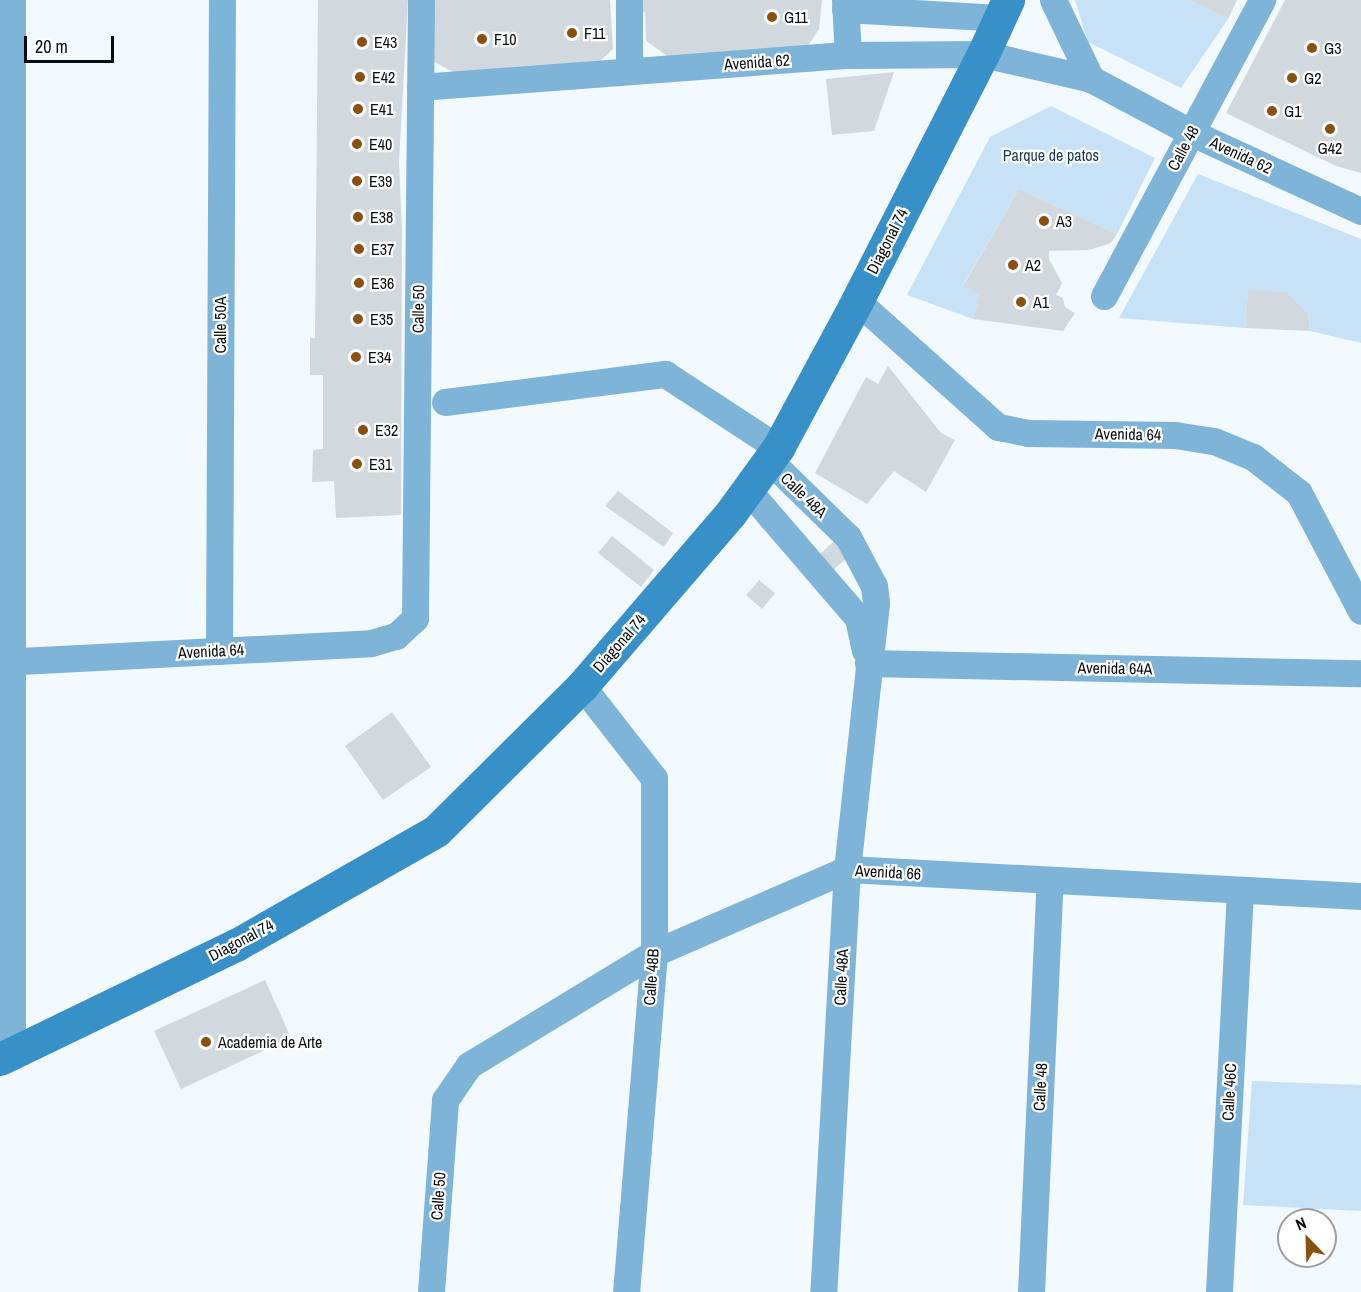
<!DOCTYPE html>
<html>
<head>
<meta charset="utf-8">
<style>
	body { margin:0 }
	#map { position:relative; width:1361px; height:1292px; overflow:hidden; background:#f2f9ff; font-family:"Archivo Narrow",sans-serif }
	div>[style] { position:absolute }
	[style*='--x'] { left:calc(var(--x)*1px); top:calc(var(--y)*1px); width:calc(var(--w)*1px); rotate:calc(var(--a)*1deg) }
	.green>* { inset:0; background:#c7e2f6 }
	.building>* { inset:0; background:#d1d8de }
	.street>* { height:27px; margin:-13.5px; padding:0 13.5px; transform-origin:13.5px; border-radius:13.5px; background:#7fb4d9 }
	.secondary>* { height:33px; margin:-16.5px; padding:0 16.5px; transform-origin:16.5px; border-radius:16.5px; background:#3790c8 }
	.dots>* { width:16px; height:16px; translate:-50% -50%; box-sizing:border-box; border:3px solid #fff; border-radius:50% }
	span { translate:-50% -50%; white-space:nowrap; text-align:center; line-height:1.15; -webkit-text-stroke:4.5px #fff; paint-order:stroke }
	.poi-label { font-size:16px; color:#090c0e }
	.left { translate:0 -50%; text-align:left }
	.street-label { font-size:16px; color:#090c0e }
	.park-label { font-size:16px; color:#1a3d55 }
	.north { position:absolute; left:1277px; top:1208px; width:60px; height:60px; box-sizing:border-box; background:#fff; border:2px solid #9d9e9f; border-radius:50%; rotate:337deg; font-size:16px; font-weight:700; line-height:24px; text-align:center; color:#090c0e }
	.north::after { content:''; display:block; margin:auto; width:21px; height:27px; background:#8b4f0f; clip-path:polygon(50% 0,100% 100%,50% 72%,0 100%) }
	.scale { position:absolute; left:24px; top:36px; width:90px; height:27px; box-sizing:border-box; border:3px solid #090c0e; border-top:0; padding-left:8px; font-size:18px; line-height:21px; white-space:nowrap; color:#090c0e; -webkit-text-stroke:4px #fff; paint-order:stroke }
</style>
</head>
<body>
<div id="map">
	<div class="green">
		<i style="clip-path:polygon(1075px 0,1189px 0,1228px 19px,1181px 88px,1088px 42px)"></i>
		<i style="clip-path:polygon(1051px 106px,1155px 158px,1117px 234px,1019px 189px,963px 285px,979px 295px,973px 319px,907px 295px,990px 137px)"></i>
		<i style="clip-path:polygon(1198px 174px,1361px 239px,1361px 343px,1310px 331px,1308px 313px,1287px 292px,1248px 291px,1245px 328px,1119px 318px)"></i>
		<i style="clip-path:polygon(1252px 1081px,1361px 1085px,1361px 1211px,1243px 1205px)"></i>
	</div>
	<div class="building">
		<i style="clip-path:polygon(318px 0,408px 0,399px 162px,402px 231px,401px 515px,336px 518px,334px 481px,312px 482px,313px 450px,323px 449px,323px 375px,310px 375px,310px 338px,315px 338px)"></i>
		<i style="clip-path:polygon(433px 0,610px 0,613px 49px,595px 66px,455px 73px,431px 60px)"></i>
		<i style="clip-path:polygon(640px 0,822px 0,819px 29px,806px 49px,670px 58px,646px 41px,645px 12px,639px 13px)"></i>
		<i style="clip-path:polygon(1189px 0,1237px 0,1228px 19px)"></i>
		<i style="clip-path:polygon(1285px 0,1361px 0,1361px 173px,1336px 166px,1226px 113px)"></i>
		<i style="clip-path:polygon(894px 72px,874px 131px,832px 135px,826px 79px)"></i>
		<i style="clip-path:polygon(1019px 189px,1117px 234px,1111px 243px,1089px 250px,1049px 251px,1049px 259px,1062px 283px,1056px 295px,1063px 298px,1065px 307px,1075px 313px,1063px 331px,973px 319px,979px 295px,963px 286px)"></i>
		<i style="clip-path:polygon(1248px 290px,1287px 292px,1308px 313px,1310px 331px,1245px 328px)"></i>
		<i style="clip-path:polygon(888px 366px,941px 433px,955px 440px,926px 492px,894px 471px,867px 504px,815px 473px,866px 377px,878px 384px)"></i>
		<i style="clip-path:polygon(618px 491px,673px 533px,664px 547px,605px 506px)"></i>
		<i style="clip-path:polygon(612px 536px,654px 570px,641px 587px,598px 553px)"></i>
		<i style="clip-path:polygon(834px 541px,848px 557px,832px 571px,818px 556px)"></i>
		<i style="clip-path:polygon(759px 580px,775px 593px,762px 609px,746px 595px)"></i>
		<i style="clip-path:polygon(392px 712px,431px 767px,383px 800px,345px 746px)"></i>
		<i style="clip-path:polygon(265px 980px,291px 1038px,181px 1089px,154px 1031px)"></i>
	</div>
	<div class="street">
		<i style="--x:629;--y:0;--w:71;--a:90"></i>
		<i style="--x:845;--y:0;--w:55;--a:86.9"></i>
		<i style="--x:1053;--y:0;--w:88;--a:64.3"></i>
		<i style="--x:845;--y:9;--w:154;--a:3.3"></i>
		<i style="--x:420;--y:87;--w:429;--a:-4.3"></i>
		<i style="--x:848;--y:55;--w:135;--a:-0.4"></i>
		<i style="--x:983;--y:54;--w:111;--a:13"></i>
		<i style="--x:1091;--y:79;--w:115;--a:28.1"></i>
		<i style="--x:1192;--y:133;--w:186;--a:24.8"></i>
		<i style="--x:1104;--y:296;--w:336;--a:-61.9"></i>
		<i style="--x:857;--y:301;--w:189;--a:41.8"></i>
		<i style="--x:998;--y:427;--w:31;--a:11"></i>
		<i style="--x:1028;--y:433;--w:147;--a:0.8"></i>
		<i style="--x:1175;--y:435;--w:39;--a:9"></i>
		<i style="--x:1214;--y:441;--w:42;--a:22.3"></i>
		<i style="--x:1253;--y:457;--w:58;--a:38"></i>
		<i style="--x:1299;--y:493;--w:133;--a:62.3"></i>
		<i style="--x:445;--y:402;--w:222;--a:-7.3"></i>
		<i style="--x:665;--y:374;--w:135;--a:33.2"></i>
		<i style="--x:769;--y:460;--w:110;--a:44.3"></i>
		<i style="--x:848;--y:537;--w:55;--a:62"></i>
		<i style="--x:874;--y:586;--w:17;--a:83"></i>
		<i style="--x:876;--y:603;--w:268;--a:96.2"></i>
		<i style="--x:847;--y:869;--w:424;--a:93.2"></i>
		<i style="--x:747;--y:489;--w:170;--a:49.3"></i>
		<i style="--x:858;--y:618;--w:33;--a:78"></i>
		<i style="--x:219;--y:651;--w:651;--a:-89.74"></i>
		<i style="--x:0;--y:662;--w:371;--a:-2.9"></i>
		<i style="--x:371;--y:643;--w:26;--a:-16"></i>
		<i style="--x:396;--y:636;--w:26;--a:-43"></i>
		<i style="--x:415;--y:618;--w:618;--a:-89.44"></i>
		<i style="--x:868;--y:663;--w:493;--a:1.2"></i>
		<i style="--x:582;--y:686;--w:117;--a:52"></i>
		<i style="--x:654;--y:778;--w:175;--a:90"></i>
		<i style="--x:654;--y:953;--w:340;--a:94.7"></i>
		<i style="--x:12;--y:1053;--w:1053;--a:-90"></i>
		<i style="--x:431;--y:1292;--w:193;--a:-85.8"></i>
		<i style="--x:445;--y:1100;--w:42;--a:-55.6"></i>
		<i style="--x:469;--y:1065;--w:216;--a:-31.2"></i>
		<i style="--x:654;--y:953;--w:210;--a:-23.5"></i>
		<i style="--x:847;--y:869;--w:515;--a:3.01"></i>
		<i style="--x:1031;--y:1292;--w:411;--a:-87.4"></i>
		<i style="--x:1219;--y:1292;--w:402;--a:-87"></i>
	</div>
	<div class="secondary">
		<i style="--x:0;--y:1059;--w:262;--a:-25.8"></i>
		<i style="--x:236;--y:945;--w:230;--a:-29.7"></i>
		<i style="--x:436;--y:831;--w:206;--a:-44.8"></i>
		<i style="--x:582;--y:686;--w:227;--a:-49.3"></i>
		<i style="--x:730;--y:514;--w:82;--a:-54"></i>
		<i style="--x:778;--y:448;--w:167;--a:-61.7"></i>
		<i style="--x:857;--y:301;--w:277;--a:-63"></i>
		<i style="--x:983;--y:54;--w:60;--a:-65.2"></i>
	</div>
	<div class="dots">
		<i style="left:772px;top:17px;background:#8b4f0f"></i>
		<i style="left:572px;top:33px;background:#8b4f0f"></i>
		<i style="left:482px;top:39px;background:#8b4f0f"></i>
		<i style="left:362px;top:42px;background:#8b4f0f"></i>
		<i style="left:1312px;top:48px;background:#8b4f0f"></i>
		<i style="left:360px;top:77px;background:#8b4f0f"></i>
		<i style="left:1292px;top:78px;background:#8b4f0f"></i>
		<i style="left:358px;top:109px;background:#8b4f0f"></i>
		<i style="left:1272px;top:111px;background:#8b4f0f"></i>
		<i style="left:1330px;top:129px;background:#8b4f0f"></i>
		<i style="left:357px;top:144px;background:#8b4f0f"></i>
		<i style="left:357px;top:181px;background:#8b4f0f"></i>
		<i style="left:358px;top:217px;background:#8b4f0f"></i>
		<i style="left:1044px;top:221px;background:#8b4f0f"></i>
		<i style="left:359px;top:249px;background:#8b4f0f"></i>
		<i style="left:1013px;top:265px;background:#8b4f0f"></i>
		<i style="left:359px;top:283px;background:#8b4f0f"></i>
		<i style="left:1021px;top:302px;background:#8b4f0f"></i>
		<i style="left:358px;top:319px;background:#8b4f0f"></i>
		<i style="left:356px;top:357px;background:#8b4f0f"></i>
		<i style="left:363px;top:430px;background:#8b4f0f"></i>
		<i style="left:357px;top:464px;background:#8b4f0f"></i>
		<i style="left:206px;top:1042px;background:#8b4f0f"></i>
	</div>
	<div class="poi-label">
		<span class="left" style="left:784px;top:17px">G11</span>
		<span class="left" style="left:584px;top:33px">F11</span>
		<span class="left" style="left:494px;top:39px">F10</span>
		<span class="left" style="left:374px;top:42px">E43</span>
		<span class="left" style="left:1324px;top:48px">G3</span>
		<span class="left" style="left:372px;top:77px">E42</span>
		<span class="left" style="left:1304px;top:78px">G2</span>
		<span class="left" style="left:370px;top:109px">E41</span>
		<span class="left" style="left:1284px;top:111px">G1</span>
		<span class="left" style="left:369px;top:144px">E40</span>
		<span style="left:1330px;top:148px">G42</span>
		<span class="left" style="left:369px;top:181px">E39</span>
		<span class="left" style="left:370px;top:217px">E38</span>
		<span class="left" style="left:1056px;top:221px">A3</span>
		<span class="left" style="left:371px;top:249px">E37</span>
		<span class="left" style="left:1025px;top:265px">A2</span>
		<span class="left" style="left:371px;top:283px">E36</span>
		<span class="left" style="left:1033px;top:302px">A1</span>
		<span class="left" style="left:370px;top:319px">E35</span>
		<span class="left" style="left:368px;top:357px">E34</span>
		<span class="left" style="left:375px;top:430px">E32</span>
		<span class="left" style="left:369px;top:464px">E31</span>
		<span class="left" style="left:218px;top:1042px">Academia de Arte</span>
	</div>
	<div class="street-label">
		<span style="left:757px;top:62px;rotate:-4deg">Avenida 62</span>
		<span style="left:1183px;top:148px;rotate:-62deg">Calle 48</span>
		<span style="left:1241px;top:155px;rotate:25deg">Avenida 62</span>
		<span style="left:887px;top:241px;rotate:-63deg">Diagonal 74</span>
		<span style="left:418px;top:309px;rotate:-89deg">Calle 50</span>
		<span style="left:220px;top:325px;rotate:-90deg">Calle 50A</span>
		<span style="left:1128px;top:434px;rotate:1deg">Avenida 64</span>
		<span style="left:804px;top:495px;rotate:44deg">Calle 48A</span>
		<span style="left:619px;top:643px;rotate:-49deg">Diagonal 74</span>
		<span style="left:211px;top:651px;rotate:-3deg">Avenida 64</span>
		<span style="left:1115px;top:668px;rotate:1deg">Avenida 64A</span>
		<span style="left:888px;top:872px;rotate:3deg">Avenida 66</span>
		<span style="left:241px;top:940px;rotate:-28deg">Diagonal 74</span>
		<span style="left:651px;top:977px;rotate:-86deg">Calle 48B</span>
		<span style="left:841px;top:977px;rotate:-87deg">Calle 48A</span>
		<span style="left:1040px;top:1087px;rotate:-87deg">Calle 48</span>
		<span style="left:1229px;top:1092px;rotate:-87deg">Calle 46C</span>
		<span style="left:438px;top:1196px;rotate:-86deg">Calle 50</span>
	</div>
	<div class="park-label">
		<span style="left:1051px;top:155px">Parque de patos</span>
	</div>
	<div class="north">N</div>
	<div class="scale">20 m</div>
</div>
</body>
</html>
